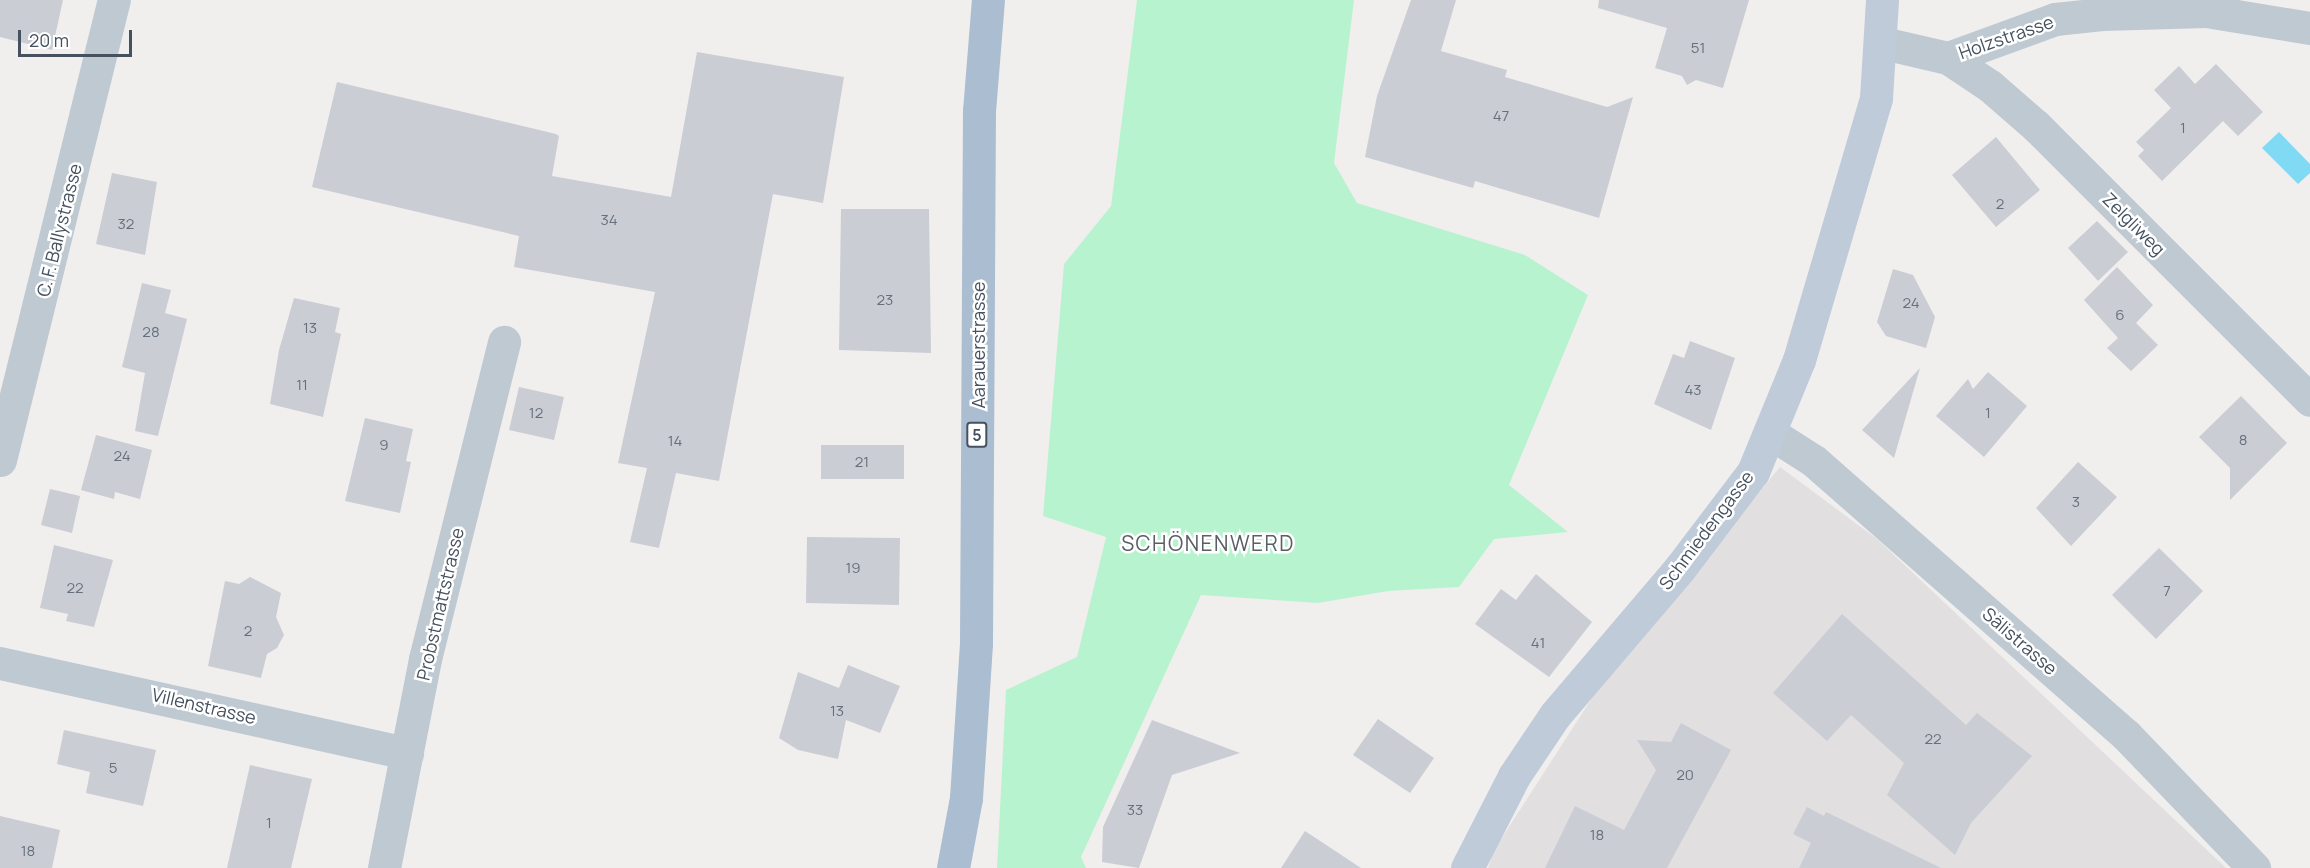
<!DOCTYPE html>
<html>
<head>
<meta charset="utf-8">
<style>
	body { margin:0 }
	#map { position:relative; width:2310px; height:868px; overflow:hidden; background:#f1eeee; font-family:Manrope,sans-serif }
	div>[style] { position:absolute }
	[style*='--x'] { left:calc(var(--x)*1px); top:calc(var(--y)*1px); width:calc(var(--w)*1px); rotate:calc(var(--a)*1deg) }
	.education>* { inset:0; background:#e2dfe0 }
	.green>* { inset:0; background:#b8f3d0 }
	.water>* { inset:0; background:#81daf4 }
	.building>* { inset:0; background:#cacdd4 }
	.street>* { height:33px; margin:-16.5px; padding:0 16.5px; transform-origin:16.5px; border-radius:16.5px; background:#bec9d2 }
	.secondary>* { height:33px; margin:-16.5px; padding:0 16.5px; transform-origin:16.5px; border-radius:16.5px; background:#bfcbd9 }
	.primary>* { height:33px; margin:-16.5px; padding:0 16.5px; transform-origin:16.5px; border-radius:16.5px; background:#abbdd0 }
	span { translate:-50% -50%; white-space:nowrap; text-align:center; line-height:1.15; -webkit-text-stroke:5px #fff; paint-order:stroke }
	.number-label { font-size:15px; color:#66707c }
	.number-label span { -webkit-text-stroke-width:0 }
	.shield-label span { padding:2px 4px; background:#fff; border:2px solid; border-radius:4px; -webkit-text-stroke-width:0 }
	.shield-label { font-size:16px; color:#45515e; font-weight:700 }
	.street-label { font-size:18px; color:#45515e }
	.quarter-label { font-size:21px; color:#5a5f64; letter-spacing:1.5px }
	.scale { position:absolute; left:18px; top:30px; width:114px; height:27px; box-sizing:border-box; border:3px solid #45515e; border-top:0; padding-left:8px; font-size:18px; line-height:21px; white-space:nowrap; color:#45515e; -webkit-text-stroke:4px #fff; paint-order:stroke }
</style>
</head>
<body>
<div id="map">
	<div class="education">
		<i style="clip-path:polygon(1780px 467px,1877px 539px,2226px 868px,1488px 868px,1494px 850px,1605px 678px)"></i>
	</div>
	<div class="green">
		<i style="clip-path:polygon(1137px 0,1354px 0,1334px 163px,1357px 203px,1525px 255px,1588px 295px,1509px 485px,1568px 532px,1494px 539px,1459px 587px,1388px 591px,1318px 603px,1201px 595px,1081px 857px,1086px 868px,997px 868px,1006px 690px,1077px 657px,1106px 537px,1043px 516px,1064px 264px,1111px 206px)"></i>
	</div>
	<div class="water">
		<i style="clip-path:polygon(2279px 132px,2310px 164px,2310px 173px,2298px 184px,2262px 148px)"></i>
	</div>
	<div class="building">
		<i style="clip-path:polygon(0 0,63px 0,52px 50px,0 37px)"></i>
		<i style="clip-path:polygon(1411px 0,1456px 0,1441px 51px,1507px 70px,1505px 77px,1607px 107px,1633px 97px,1599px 218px,1475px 181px,1473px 188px,1365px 157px,1377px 96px)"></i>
		<i style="clip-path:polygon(1599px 0,1749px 0,1723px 88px,1696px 80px,1687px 85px,1682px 76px,1655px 68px,1667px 28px,1598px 8px)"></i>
		<i style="clip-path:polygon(697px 52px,844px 77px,823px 203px,773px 194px,719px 481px,676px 473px,659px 548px,630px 542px,647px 468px,618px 463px,655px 292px,514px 267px,519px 236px,312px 187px,337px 82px,556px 134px,559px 136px,552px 176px,671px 197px)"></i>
		<i style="clip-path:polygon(2216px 64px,2263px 112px,2238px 136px,2223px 121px,2162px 181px,2138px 156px,2144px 150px,2136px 142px,2171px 108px,2154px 90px,2179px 66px,2195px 84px)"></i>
		<i style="clip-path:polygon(1996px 137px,2040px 190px,1996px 227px,1952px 175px)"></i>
		<i style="clip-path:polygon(112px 173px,157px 182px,145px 255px,96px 244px)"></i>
		<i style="clip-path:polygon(841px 209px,929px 209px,931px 353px,839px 350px)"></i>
		<i style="clip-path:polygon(2097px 221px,2128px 252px,2098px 281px,2068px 248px)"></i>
		<i style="clip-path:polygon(2117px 267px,2153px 305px,2136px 323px,2158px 345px,2131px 371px,2107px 348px,2118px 338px,2084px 300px)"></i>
		<i style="clip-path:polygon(1893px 269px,1913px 275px,1935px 317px,1926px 348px,1886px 336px,1877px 322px)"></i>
		<i style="clip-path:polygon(142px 283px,171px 290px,165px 313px,187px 319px,158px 436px,135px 431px,145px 373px,122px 367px)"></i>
		<i style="clip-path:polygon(294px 298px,340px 308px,335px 332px,341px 334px,323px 417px,270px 404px,279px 350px)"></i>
		<i style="clip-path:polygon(1690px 341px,1735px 358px,1711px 430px,1654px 404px,1673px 354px,1684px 358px)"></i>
		<i style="clip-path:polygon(1920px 368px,1894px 458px,1862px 430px)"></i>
		<i style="clip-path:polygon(1988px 372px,2027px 406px,1984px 457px,1936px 416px,1968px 379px,1973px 389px)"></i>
		<i style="clip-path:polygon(519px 387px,564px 397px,554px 440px,509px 430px)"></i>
		<i style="clip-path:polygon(2241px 396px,2287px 443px,2230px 500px,2230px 468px,2199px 437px)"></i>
		<i style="clip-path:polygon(365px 418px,413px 429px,406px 461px,411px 462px,400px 513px,345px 501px)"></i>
		<i style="clip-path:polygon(96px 435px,152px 450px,140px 499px,115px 492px,114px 499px,81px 490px)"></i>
		<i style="clip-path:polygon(821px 445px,904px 445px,904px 479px,821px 479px)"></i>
		<i style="clip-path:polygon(2078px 462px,2117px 497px,2071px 546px,2036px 508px)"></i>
		<i style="clip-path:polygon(50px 489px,80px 496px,72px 533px,41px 525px)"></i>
		<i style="clip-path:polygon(807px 537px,900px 538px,899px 605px,806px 603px)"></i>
		<i style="clip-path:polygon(54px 545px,113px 560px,94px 627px,66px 621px,68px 614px,40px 608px)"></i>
		<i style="clip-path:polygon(2159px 548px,2203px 591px,2156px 639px,2112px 595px)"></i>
		<i style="clip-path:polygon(1536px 574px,1592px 622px,1549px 677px,1475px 624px,1501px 589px,1516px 600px)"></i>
		<i style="clip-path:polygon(250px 577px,281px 593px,276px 617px,284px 635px,277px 648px,267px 654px,261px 678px,208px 666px,225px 581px,239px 584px)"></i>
		<i style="clip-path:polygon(1842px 614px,1966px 725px,1977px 713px,2032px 756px,1971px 823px,1955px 855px,1887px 795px,1904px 763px,1851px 715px,1827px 741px,1773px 693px)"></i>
		<i style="clip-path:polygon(848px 665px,900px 686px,880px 733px,846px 720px,838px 759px,798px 750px,779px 738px,798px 672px,839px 688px)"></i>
		<i style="clip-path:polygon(1378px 719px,1434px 758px,1410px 793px,1353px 755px)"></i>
		<i style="clip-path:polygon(1152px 720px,1240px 753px,1172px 775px,1139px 868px,1102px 862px,1103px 827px)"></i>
		<i style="clip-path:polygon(1681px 723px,1731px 750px,1667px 868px,1545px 868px,1575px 806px,1624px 830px,1656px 770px,1637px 740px,1671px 742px)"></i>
		<i style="clip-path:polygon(64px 730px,156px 750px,143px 806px,86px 793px,90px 772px,57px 764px)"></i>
		<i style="clip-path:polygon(250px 765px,312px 779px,291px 868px,227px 868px)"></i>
		<i style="clip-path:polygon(1807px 807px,1824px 816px,1826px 812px,1941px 868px,1799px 868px,1811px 843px,1793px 834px)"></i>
		<i style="clip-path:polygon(0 816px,60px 830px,52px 868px,0 868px)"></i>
		<i style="clip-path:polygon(1305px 831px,1361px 868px,1281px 868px)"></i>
	</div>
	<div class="street">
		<i style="--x:1883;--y:43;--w:67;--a:13"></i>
		<i style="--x:1948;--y:58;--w:114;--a:-20"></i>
		<i style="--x:2055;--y:19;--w:47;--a:-6.1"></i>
		<i style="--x:2102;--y:14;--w:104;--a:-1.7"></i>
		<i style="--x:2206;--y:11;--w:105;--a:9.3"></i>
		<i style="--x:1948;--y:58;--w:50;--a:33.7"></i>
		<i style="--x:1990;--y:86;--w:61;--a:41"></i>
		<i style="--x:2036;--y:126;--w:387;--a:45"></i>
		<i style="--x:1770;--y:433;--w:52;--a:32.5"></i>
		<i style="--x:1814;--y:461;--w:415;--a:41.3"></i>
		<i style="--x:2126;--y:735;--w:185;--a:46.1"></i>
		<i style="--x:0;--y:460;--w:474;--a:-76.1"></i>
		<i style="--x:0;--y:663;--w:417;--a:12.5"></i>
		<i style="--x:384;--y:868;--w:213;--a:-78.9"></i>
		<i style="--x:425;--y:659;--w:327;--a:-76"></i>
	</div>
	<div class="secondary">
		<i style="--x:1467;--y:868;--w:103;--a:-62.9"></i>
		<i style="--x:1514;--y:776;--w:73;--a:-56.1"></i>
		<i style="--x:1555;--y:715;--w:193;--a:-49.6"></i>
		<i style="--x:1680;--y:568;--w:121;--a:-52.8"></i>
		<i style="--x:1753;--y:472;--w:121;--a:-67.7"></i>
		<i style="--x:1799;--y:360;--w:273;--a:-73.6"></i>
		<i style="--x:1876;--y:98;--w:98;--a:-86.5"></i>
	</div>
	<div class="primary">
		<i style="--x:953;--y:868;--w:71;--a:-79.5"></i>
		<i style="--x:966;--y:798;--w:155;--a:-86.3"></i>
		<i style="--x:976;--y:643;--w:532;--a:-89.68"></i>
		<i style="--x:979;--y:111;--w:111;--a:-85.4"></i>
	</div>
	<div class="number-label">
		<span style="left:1698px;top:48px">51</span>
		<span style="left:1501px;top:116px">47</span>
		<span style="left:2183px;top:128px">1</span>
		<span style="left:2000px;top:204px">2</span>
		<span style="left:609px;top:220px">34</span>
		<span style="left:126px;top:224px">32</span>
		<span style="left:885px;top:300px">23</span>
		<span style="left:1911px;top:303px">24</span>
		<span style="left:2120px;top:315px">6</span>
		<span style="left:310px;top:328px">13</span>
		<span style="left:151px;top:332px">28</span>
		<span style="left:302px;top:385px">11</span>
		<span style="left:1693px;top:390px">43</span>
		<span style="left:536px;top:413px">12</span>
		<span style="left:1988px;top:413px">1</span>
		<span style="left:2243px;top:440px">8</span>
		<span style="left:675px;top:441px">14</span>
		<span style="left:384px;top:445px">9</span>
		<span style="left:122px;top:456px">24</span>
		<span style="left:862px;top:462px">21</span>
		<span style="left:2076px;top:502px">3</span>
		<span style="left:853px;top:568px">19</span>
		<span style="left:75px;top:588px">22</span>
		<span style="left:2167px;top:591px">7</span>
		<span style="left:248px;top:631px">2</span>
		<span style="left:1538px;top:643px">41</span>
		<span style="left:837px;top:711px">13</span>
		<span style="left:1933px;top:739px">22</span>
		<span style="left:113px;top:768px">5</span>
		<span style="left:1685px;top:775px">20</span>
		<span style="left:1135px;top:810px">33</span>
		<span style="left:269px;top:823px">1</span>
		<span style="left:1597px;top:835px">18</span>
		<span style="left:28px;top:851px">18</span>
	</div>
	<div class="shield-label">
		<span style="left:977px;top:435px">5</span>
	</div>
	<div class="street-label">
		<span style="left:2006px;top:37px;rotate:-19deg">Holzstrasse</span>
		<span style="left:2134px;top:224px;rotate:45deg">Zelgliweg</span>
		<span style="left:59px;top:230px;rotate:-76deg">C. F. Ballystrasse</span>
		<span style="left:978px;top:345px;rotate:-90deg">Aarauerstrasse</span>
		<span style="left:1706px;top:530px;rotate:-53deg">Schmiedengasse</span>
		<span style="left:440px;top:604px;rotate:-77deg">Probstmattstrasse</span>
		<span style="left:2020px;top:641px;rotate:41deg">Sälistrasse</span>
		<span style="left:204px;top:706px;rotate:13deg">Villenstrasse</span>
	</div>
	<div class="quarter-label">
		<span style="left:1208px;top:543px">SCHÖNENWERD</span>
	</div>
	<div class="scale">20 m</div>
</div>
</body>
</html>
